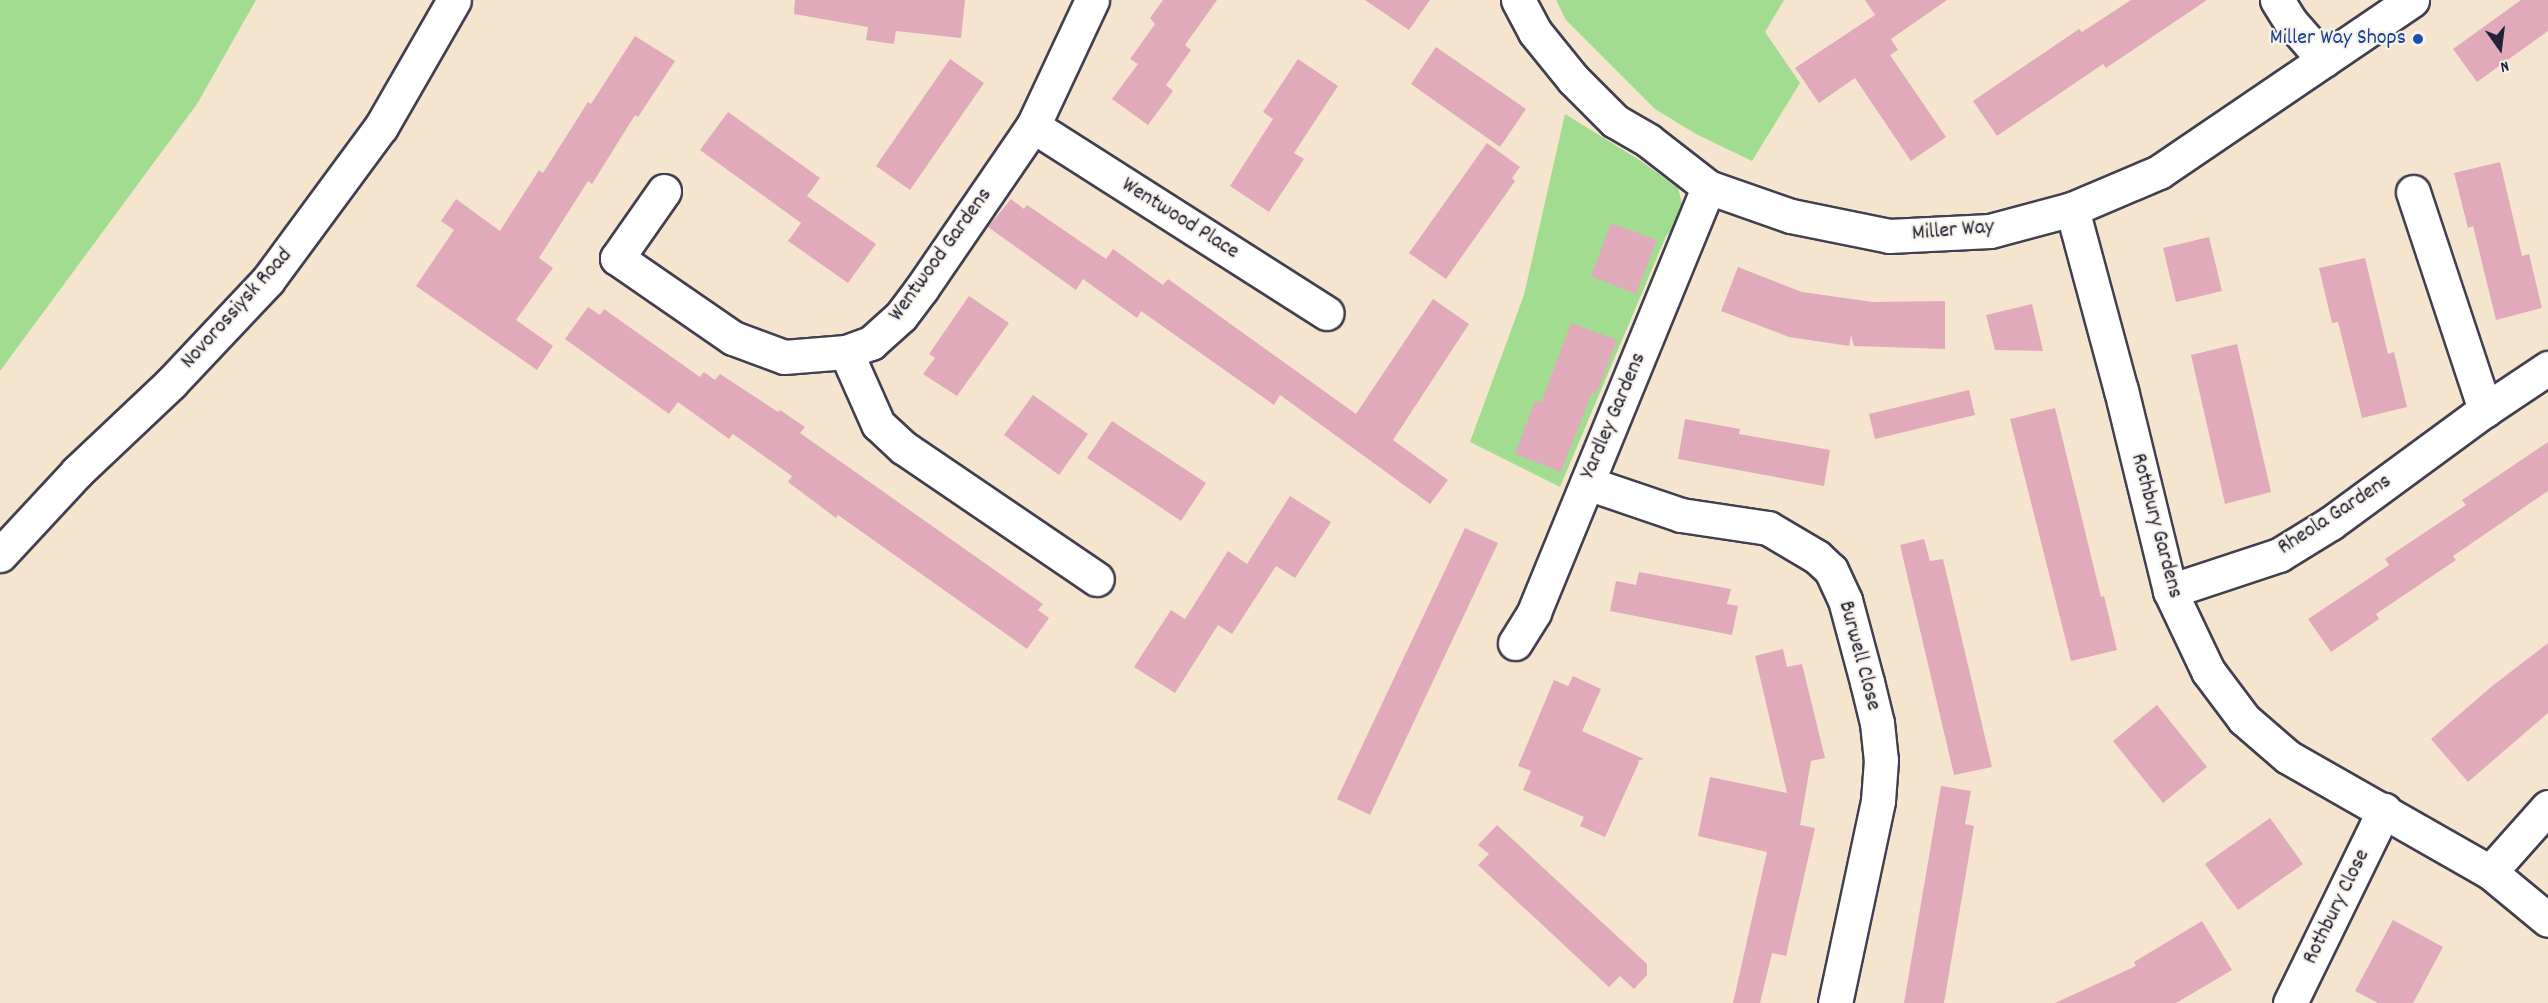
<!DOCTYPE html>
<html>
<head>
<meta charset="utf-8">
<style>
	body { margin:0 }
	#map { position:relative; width:2548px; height:1003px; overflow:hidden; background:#f5e5ce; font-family:Dekko,sans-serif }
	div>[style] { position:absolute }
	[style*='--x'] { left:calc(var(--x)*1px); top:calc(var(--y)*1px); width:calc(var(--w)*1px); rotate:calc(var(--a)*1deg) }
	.green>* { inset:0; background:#a1dc90 }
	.building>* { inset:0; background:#e0aabb }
	.roads { filter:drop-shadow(2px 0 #423f51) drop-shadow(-2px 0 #423f51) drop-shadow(0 2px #423f51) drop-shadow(0 -2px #423f51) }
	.minor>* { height:33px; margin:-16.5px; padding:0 16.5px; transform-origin:16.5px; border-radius:16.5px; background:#fff }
	.major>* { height:33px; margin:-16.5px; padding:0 16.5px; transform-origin:16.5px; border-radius:16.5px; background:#fff }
	.dots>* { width:16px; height:16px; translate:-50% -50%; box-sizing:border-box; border:3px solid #f7f3e8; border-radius:50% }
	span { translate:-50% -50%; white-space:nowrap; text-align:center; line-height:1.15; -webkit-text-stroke:4.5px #f7f3e8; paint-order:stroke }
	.transit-label { font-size:22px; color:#164399 }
	.right { translate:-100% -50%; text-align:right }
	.street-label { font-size:22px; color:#22223b }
	.north { position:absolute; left:2470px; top:18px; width:60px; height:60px; -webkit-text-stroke:4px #f7f3e8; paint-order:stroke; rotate:166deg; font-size:16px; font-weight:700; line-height:24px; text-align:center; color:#22223b }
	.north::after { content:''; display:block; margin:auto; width:21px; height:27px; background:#22223b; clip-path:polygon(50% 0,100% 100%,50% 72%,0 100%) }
</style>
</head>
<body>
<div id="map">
	<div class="green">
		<i style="clip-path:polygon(0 0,256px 0,197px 104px,0 371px)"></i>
		<i style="clip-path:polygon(1556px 0,1784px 0,1765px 32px,1800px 83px,1752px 161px,1696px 134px,1655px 109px,1566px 20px)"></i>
		<i style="clip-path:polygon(1565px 114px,1641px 161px,1678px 188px,1685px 216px,1666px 236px,1560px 487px,1470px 442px,1524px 295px)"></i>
	</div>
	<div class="building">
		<i style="clip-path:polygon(795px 0,965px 0,961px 38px,896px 31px,894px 44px,866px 40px,868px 27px,794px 14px)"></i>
		<i style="clip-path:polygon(1163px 0,1217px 0,1185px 45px,1191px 50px,1166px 85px,1173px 91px,1148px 125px,1112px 99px,1138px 64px,1130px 59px,1155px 24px,1150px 18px)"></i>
		<i style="clip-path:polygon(1365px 0,1430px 0,1409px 30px)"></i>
		<i style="clip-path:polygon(1865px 0,1947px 0,1891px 39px,1898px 50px,1890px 55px,1946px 137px,1911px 161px,1855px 78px,1819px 103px,1795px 68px,1875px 15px)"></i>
		<i style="clip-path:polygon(2131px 0,2207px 0,2106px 68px,2103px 64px,1997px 136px,1973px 101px,2079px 29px,2082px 32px)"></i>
		<i style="clip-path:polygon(2521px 0,2548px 0,2548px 31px,2477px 82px,2453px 49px)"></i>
		<i style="clip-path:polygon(635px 36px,675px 61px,638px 117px,635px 115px,592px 184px,588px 181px,539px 258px,553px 268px,516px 320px,553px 346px,537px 370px,416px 286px,454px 230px,441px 221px,456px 199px,500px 231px,539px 170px,543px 173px,588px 102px,591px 104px)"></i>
		<i style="clip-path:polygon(1436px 47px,1526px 109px,1500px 147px,1411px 84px)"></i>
		<i style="clip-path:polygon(950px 59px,984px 83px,910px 190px,876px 166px)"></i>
		<i style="clip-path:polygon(1298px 59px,1338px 86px,1294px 153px,1304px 159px,1269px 212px,1230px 186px,1273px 119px,1263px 112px)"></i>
		<i style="clip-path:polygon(728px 112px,820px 178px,807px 196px,876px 244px,848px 283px,788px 241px,801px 223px,700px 150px)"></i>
		<i style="clip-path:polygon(1487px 143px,1520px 167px,1512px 178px,1515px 181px,1446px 279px,1409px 253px)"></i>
		<i style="clip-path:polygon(2500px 162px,2522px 256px,2529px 254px,2542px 308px,2496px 320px,2473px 226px,2468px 228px,2454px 173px)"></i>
		<i style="clip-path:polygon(1011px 199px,1024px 209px,1027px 205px,1106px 259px,1113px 249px,1163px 285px,1168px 279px,1356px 414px,1433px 299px,1469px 324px,1393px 440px,1448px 480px,1430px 504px,1280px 395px,1274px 405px,1141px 311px,1137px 318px,1083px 279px,1076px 290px,988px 227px)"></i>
		<i style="clip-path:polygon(1611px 223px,1657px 240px,1636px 294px,1591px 276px)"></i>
		<i style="clip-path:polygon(2209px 237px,2222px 291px,2176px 302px,2163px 248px)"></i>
		<i style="clip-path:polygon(2365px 258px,2388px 354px,2394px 352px,2407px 407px,2362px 418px,2338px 322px,2332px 323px,2319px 268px)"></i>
		<i style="clip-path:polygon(1738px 267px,1802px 292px,1873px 302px,1945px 301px,1945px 349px,1854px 346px,1851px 335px,1849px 346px,1789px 337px,1721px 311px)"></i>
		<i style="clip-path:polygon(969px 296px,1009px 323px,957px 396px,923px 374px,935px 358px,929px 354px)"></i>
		<i style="clip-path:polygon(2032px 304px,2043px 351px,1995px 350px,1986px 315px)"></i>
		<i style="clip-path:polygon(588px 307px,600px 315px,604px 309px,700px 377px,704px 372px,715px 380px,720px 374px,778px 412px,780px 410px,805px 427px,800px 433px,1043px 604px,1038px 610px,1049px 618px,1027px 649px,838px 515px,836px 518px,788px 482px,792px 476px,733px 434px,729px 439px,678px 402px,669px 414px,565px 339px)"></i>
		<i style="clip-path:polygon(1571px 323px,1617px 340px,1596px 394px,1592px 392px,1561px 472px,1515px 454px,1535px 401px,1541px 403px)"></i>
		<i style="clip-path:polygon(2237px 344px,2271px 492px,2225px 504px,2191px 355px)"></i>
		<i style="clip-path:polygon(1969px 390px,1975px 415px,1875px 439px,1869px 414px)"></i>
		<i style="clip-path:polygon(1033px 395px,1088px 434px,1059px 475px,1004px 435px)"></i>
		<i style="clip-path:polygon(2055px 408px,2101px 597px,2104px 596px,2117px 650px,2071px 661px,2010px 419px)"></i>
		<i style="clip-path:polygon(1685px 419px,1740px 429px,1739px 434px,1830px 450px,1824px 486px,1678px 459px)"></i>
		<i style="clip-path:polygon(1112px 421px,1206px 483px,1181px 521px,1087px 458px)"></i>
		<i style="clip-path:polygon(2548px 442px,2548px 491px,2453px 556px,2456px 560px,2376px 614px,2379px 619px,2331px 652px,2308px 619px,2389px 565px,2385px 559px,2466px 505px,2462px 500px)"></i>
		<i style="clip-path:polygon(1290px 496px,1331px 522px,1295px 578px,1276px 566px,1232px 634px,1218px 625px,1175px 693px,1134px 667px,1171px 610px,1185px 619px,1228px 551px,1247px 564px)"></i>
		<i style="clip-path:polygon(1465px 528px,1498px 543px,1370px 815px,1337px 799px)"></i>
		<i style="clip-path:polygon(1924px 539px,1930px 561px,1943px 559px,1992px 767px,1954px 775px,1900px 545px)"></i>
		<i style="clip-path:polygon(1639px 572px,1731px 589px,1727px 604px,1738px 606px,1732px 635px,1610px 611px,1616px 581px,1636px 585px)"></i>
		<i style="clip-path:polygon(2548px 643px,2548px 713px,2468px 782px,2431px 739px,2491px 687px)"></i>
		<i style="clip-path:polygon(1783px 649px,1787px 667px,1802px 664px,1825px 758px,1811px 761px,1800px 825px,1815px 828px,1786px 956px,1772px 953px,1760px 1003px,1733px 1003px,1767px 852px,1698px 836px,1710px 777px,1787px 793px,1755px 656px)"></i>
		<i style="clip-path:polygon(1573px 676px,1601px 689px,1582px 731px,1644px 759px,1637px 761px,1639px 762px,1605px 837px,1580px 826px,1584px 817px,1523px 790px,1531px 771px,1518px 766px,1554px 680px,1568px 686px)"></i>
		<i style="clip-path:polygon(2157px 705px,2207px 767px,2163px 803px,2113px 741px)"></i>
		<i style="clip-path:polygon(1941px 786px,1971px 791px,1965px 824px,1974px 826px,1944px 1003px,1904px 1003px)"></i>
		<i style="clip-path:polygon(2270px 818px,2303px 864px,2238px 910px,2205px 864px)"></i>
		<i style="clip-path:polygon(1497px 825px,1647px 964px,1647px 975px,1634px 989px,1620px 976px,1609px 987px,1478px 865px,1489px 854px,1478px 845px)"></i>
		<i style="clip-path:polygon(2393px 920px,2443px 947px,2413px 1003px,2378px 1003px,2355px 991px)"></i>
		<i style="clip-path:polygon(2202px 921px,2232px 970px,2176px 1003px,2055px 1003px,2136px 966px,2134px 962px)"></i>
	</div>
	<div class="roads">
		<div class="minor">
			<i style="--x:1518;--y:0;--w:36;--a:62"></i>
			<i style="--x:1535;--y:32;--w:60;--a:51"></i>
			<i style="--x:1573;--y:79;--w:59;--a:45"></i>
			<i style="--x:1615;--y:121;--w:39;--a:30"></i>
			<i style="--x:1649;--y:141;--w:75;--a:37.9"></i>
			<i style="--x:1708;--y:187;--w:88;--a:19.3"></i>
			<i style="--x:1791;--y:216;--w:100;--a:11.5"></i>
			<i style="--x:1889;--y:236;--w:101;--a:-2.8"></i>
			<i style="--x:1990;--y:231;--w:85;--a:-15"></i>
			<i style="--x:2072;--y:209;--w:95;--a:-23"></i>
			<i style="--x:2159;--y:172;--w:306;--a:-34.2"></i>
			<i style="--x:2277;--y:0;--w:25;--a:58"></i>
			<i style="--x:2290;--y:21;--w:52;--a:48.9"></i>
			<i style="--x:1033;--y:126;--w:348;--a:32.5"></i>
			<i style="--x:664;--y:191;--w:82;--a:125"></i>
			<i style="--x:617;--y:258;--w:141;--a:34.6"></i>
			<i style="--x:733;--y:338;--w:54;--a:20.4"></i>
			<i style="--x:784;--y:357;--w:62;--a:-4.6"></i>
			<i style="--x:846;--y:352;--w:27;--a:-20"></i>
			<i style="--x:871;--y:343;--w:40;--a:-42"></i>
			<i style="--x:901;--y:316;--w:35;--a:-53"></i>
			<i style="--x:922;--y:288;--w:196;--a:-55.6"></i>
			<i style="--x:1033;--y:126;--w:139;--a:-64.9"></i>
			<i style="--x:2413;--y:192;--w:230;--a:71.7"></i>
			<i style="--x:2072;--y:209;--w:188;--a:74.9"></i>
			<i style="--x:2121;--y:390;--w:207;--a:76.3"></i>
			<i style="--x:2170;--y:591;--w:89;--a:64.6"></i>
			<i style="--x:2208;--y:671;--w:60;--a:53.1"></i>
			<i style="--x:2244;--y:719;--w:58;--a:40.8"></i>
			<i style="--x:2288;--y:757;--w:232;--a:29.7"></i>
			<i style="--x:2490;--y:872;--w:75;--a:39.6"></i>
			<i style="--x:846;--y:352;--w:79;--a:66"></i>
			<i style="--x:878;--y:424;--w:35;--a:43"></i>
			<i style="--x:904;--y:448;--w:233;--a:34.2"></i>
			<i style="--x:1587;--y:483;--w:99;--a:18.8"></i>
			<i style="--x:1681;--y:515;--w:88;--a:8.5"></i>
			<i style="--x:1768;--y:528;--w:57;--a:30.6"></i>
			<i style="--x:1817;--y:557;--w:19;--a:43"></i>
			<i style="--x:1831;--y:570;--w:33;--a:65"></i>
			<i style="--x:1845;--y:600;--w:85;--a:75"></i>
			<i style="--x:1867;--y:682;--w:42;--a:76.3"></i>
			<i style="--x:1877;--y:723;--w:37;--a:84"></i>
			<i style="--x:1881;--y:760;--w:41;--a:94.2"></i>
			<i style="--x:1878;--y:801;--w:207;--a:102"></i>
			<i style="--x:2170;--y:591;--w:115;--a:-18.3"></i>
			<i style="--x:2279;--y:555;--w:61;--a:-31.6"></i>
			<i style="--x:2331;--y:523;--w:191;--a:-36.3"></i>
			<i style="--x:2485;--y:410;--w:76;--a:-33.7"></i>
			<i style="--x:1515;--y:643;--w:36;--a:-58"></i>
			<i style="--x:1534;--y:612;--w:459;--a:-67.7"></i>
			<i style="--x:2490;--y:872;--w:87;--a:-48.3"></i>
			<i style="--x:2290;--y:1003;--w:215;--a:-64"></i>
		</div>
		<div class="major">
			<i style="--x:0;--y:555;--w:113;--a:-47.1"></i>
			<i style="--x:77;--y:472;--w:129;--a:-43.4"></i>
			<i style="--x:171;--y:383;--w:141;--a:-46.7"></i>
			<i style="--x:268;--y:280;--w:190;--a:-53.6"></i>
			<i style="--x:381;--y:127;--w:146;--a:-60.1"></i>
		</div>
	</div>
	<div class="dots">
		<i style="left:2418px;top:39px;background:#1a4fb4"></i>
	</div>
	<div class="transit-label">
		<span class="right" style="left:2406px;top:39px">Miller Way Shops</span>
	</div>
	<div class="street-label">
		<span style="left:1180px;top:219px;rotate:32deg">Wentwood Place</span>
		<span style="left:1953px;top:231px;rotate:-5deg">Miller Way</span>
		<span style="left:941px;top:255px;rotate:-54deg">Wentwood Gardens</span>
		<span style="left:237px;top:309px;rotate:-48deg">Novorossiysk Road</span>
		<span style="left:1614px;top:416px;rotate:-67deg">Yardley Gardens</span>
		<span style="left:2335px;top:515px;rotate:-33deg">Rheola Gardens</span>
		<span style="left:2156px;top:526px;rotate:75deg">Rothbury Gardens</span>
		<span style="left:1859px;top:656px;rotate:75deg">Burwell Close</span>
		<span style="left:2337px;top:907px;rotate:-64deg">Rothbury Close</span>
	</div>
	<div class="north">N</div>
</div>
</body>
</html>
